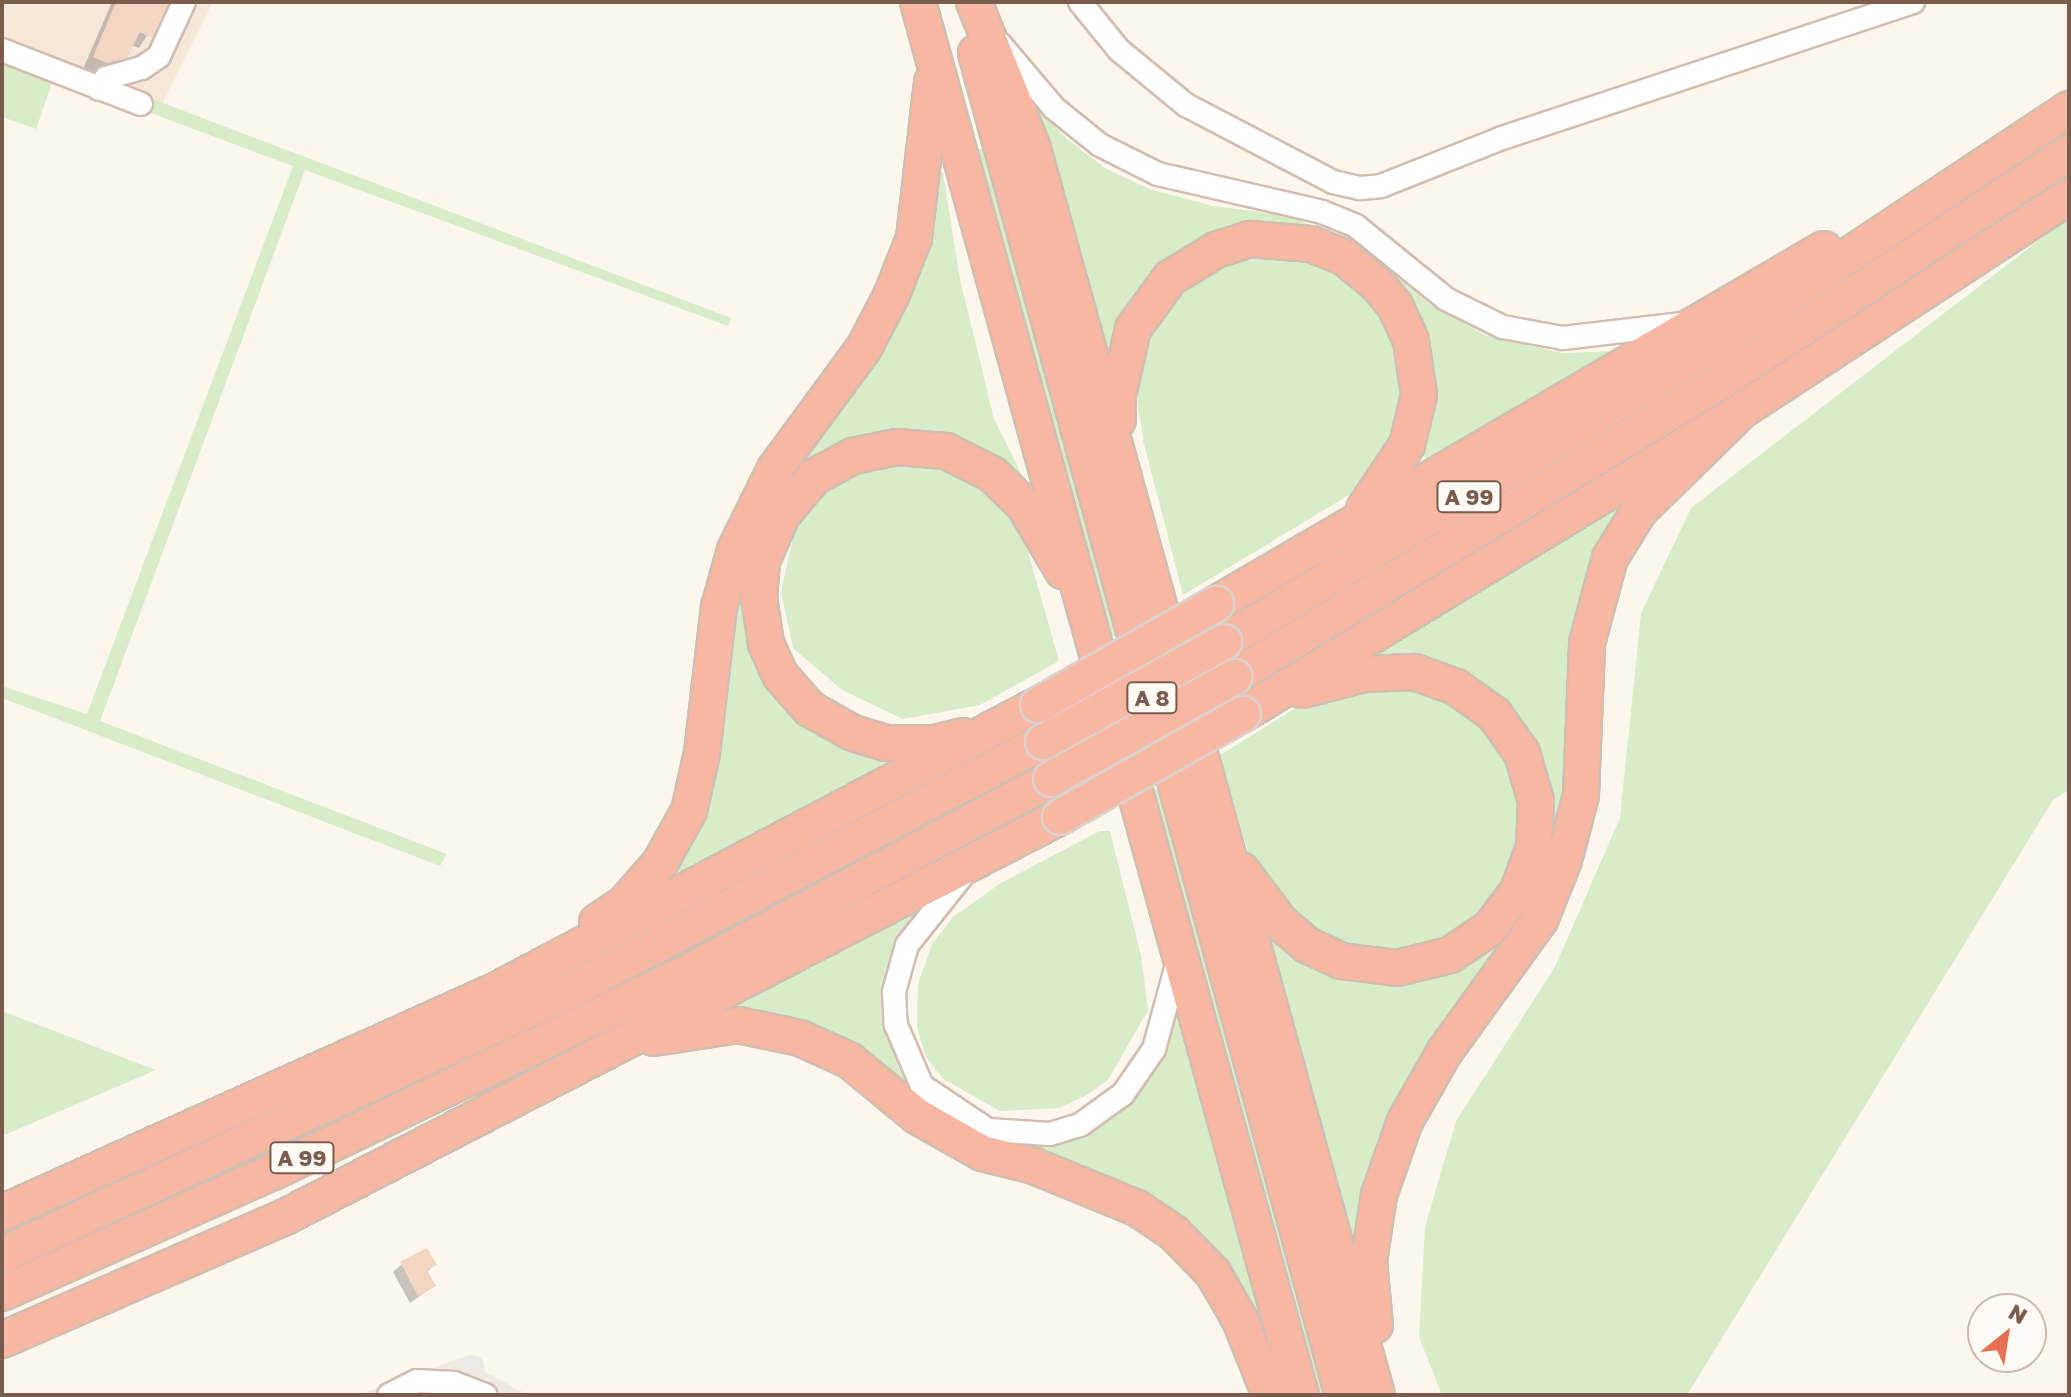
<!DOCTYPE html>
<html>
<head>
<meta charset="utf-8">
<style>
	body { margin:0 }
	#map { position:relative; width:2071px; height:1397px; overflow:hidden; background:#fdf6ec; font-family:"Golos Text",sans-serif }
	div>[style] { position:absolute }
	[style*='--x'] { left:calc(var(--x)*1px); top:calc(var(--y)*1px); width:calc(var(--w)*1px); rotate:calc(var(--a)*1deg) }
	.residential>* { inset:0; background:#f5e8da }
	.industrial>* { inset:0; background:#efe9e4 }
	.green>* { inset:0; background:#d8ecc9 }
	.shadow>* { inset:0; background:#0003 }
	.building>* { inset:0; background:#f3d5c3 }
	.roads { filter:drop-shadow(2px 0 #d1beb0) drop-shadow(-2px 0 #d1beb0) drop-shadow(0 2px #d1beb0) drop-shadow(0 -2px #d1beb0) }
	.minor>* { height:22px; margin:-11px; padding:0 11px; transform-origin:11px; border-radius:11px; background:#fff }
	.highway>* { height:34px; margin:-17px; padding:0 17px; transform-origin:17px; border-radius:17px; background:#f7b7a3 }
	.bridges { filter:drop-shadow(2px 0 #dad1cd) drop-shadow(-2px 0 #dad1cd) drop-shadow(0 2px #dad1cd) drop-shadow(0 -2px #dad1cd) }
	.highway-bridge>* { height:34px; margin:-17px; padding:0 17px; transform-origin:17px; border-radius:17px; background:#f7b7a3 }
	span { translate:-50% -50%; white-space:nowrap; text-align:center; line-height:1.15; -webkit-text-stroke:6px #fffaf3; paint-order:stroke }
	.shield-label span { padding:2px 6px; background:#fffaf3; border:2px solid; border-radius:6px; -webkit-text-stroke-width:0 }
	.shield-label { font-size:22px; color:#7a5c4d; font-weight:700 }
	.frame { position:absolute; inset:0; border:4px solid #7a5c4d; pointer-events:none }
	.north { position:absolute; left:1967px; top:1293px; width:80px; height:80px; box-sizing:border-box; background:#fffaf3; border:2px solid #cabbb1; border-radius:50%; rotate:30deg; font-size:22px; font-weight:700; line-height:32px; text-align:center; color:#7a5c4d }
	.north::after { content:''; display:block; margin:auto; width:28px; height:36px; background:#e76f51; clip-path:polygon(50% 0,100% 100%,50% 72%,0 100%) }
</style>
</head>
<body>
<div id="map">
	<div class="residential">
		<i style="clip-path:polygon(2px 2px,213px 2px,161px 106px,2px 42px)"></i>
	</div>
	<div class="industrial">
		<i style="clip-path:polygon(469px 1355px,482px 1357px,485px 1372px,528px 1395px,358px 1395px)"></i>
	</div>
	<div class="green">
		<i style="clip-path:polygon(2px 42px,731px 318px,728px 326px,305px 170px,100px 721px,447px 854px,440px 866px,2px 698px,2px 686px,87px 714px,293px 166px,54px 77px,36px 129px,2px 117px)"></i>
		<i style="clip-path:polygon(1028px 97px,1067px 139px,1105px 168px,1149px 189px,1213px 206px,1284px 215px,1331px 232px,1384px 265px,1429px 304px,1485px 335px,1562px 353px,1617px 351px,1430px 464px,1421px 453px,1388px 276px,1205px 237px,1166px 262px,1108px 352px,1082px 251px)"></i>
		<i style="clip-path:polygon(986px 147px,1120px 634px,1110px 637px,976px 150px)"></i>
		<i style="clip-path:polygon(937px 173px,943px 173px,960px 279px,994px 419px,1031px 493px,980px 451px,940px 434px,914px 431px,856px 440px,803px 471px,765px 523px,749px 574px,751px 619px,762px 656px,791px 701px,826px 730px,865px 746px,923px 756px,656px 897px,654px 892px,694px 830px,709px 784px,731px 607px,758px 526px,801px 455px,892px 329px,931px 228px)"></i>
		<i style="clip-path:polygon(2069px 217px,2069px 790px,2053px 800px,1687px 1395px,1442px 1395px,1419px 1337px,1425px 1227px,1456px 1121px,1555px 967px,1620px 818px,1641px 613px,1691px 508px)"></i>
		<i style="clip-path:polygon(1258px 252px,1317px 259px,1363px 288px,1402px 347px,1402px 422px,1377px 466px,1349px 495px,1183px 595px,1143px 440px,1135px 383px,1139px 362px,1154px 322px,1171px 299px,1204px 272px)"></i>
		<i style="clip-path:polygon(874px 460px,925px 461px,975px 480px,1006px 505px,1025px 541px,1059px 661px,980px 705px,903px 719px,842px 690px,793px 648px,781px 592px,796px 525px,812px 496px)"></i>
		<i style="clip-path:polygon(1641px 486px,1553px 857px,1355px 1256px,1263px 918px,1386px 978px,1528px 898px,1518px 723px,1357px 661px)"></i>
		<i style="clip-path:polygon(1406px 681px,1475px 711px,1515px 764px,1526px 824px,1508px 889px,1453px 943px,1384px 960px,1309px 935px,1249px 856px,1220px 755px,1307px 701px)"></i>
		<i style="clip-path:polygon(1161px 787px,1327px 1395px,1316px 1395px,1151px 792px)"></i>
		<i style="clip-path:polygon(1100px 831px,1110px 831px,1141px 955px,1148px 1010px,1108px 1080px,1087px 1095px,1059px 1108px,1000px 1111px,943px 1079px,926px 1057px,917px 1028px,918px 984px,932px 944px,953px 917px,1001px 883px)"></i>
		<i style="clip-path:polygon(923px 903px,894px 944px,885px 972px,883px 1008px,904px 1075px,923px 1099px,1054px 1143px,1098px 1126px,1131px 1101px,1154px 1072px,1176px 1004px,1276px 1374px,1195px 1242px,972px 1136px,872px 1063px,686px 1020px)"></i>
		<i style="clip-path:polygon(2px 1011px,156px 1070px,2px 1136px)"></i>
	</div>
	<div class="shadow">
		<i style="clip-path:polygon(112px 2px,168px 2px,139px 48px,131px 45px,113px 69px,94px 74px,83px 69px)"></i>
		<i style="clip-path:polygon(402px 1264px,434px 1265px,426px 1273px,434px 1286px,410px 1303px,393px 1272px)"></i>
	</div>
	<div class="building">
		<i style="clip-path:polygon(116px 2px,169px 2px,152px 38px,140px 32px,127px 58px,107px 63px,93px 57px)"></i>
		<i style="clip-path:polygon(427px 1248px,437px 1265px,427px 1270px,436px 1286px,418px 1296px,400px 1262px)"></i>
	</div>
	<div class="roads">
		<div class="minor">
			<i style="--x:1080;--y:2;--w:62;--a:50.9"></i>
			<i style="--x:1119;--y:50;--w:87;--a:39.4"></i>
			<i style="--x:1186;--y:105;--w:166;--a:27.6"></i>
			<i style="--x:1333;--y:182;--w:28;--a:13"></i>
			<i style="--x:1360;--y:188;--w:21;--a:-5"></i>
			<i style="--x:1381;--y:186;--w:130;--a:-21.6"></i>
			<i style="--x:1502;--y:138;--w:433;--a:-18.3"></i>
			<i style="--x:1000;--y:44;--w:84;--a:49.8"></i>
			<i style="--x:1054;--y:108;--w:59;--a:38.8"></i>
			<i style="--x:1100;--y:145;--w:65;--a:26.6"></i>
			<i style="--x:1158;--y:174;--w:168;--a:13"></i>
			<i style="--x:1322;--y:212;--w:37;--a:22"></i>
			<i style="--x:1356;--y:226;--w:116;--a:39"></i>
			<i style="--x:1446;--y:299;--w:64;--a:26.2"></i>
			<i style="--x:1503;--y:327;--w:61;--a:10.4"></i>
			<i style="--x:1563;--y:338;--w:120;--a:-6.7"></i>
			<i style="--x:2;--y:50;--w:149;--a:21.2"></i>
			<i style="--x:99;--y:89;--w:13;--a:-58"></i>
			<i style="--x:106;--y:78;--w:37;--a:-16"></i>
			<i style="--x:142;--y:68;--w:21;--a:-35"></i>
			<i style="--x:159;--y:56;--w:60;--a:-65.2"></i>
			<i style="--x:962;--y:876;--w:88;--a:128.6"></i>
			<i style="--x:907;--y:945;--w:49;--a:105.5"></i>
			<i style="--x:894;--y:992;--w:33;--a:87"></i>
			<i style="--x:896;--y:1025;--w:66;--a:66.9"></i>
			<i style="--x:922;--y:1086;--w:79;--a:33.7"></i>
			<i style="--x:988;--y:1130;--w:62;--a:3.7"></i>
			<i style="--x:1050;--y:1134;--w:31;--a:-17"></i>
			<i style="--x:1080;--y:1125;--w:53;--a:-35.8"></i>
			<i style="--x:1123;--y:1094;--w:55;--a:-55.4"></i>
			<i style="--x:1154;--y:1049;--w:91;--a:-74.7"></i>
			<i style="--x:389;--y:1395;--w:31;--a:-27"></i>
			<i style="--x:417;--y:1381;--w:37;--a:3"></i>
			<i style="--x:454;--y:1383;--w:34;--a:21"></i>
		</div>
		<div class="highway">
			<i style="--x:918;--y:2;--w:1445;--a:74.63"></i>
			<i style="--x:974;--y:2;--w:158;--a:68.1"></i>
			<i style="--x:1033;--y:149;--w:1293;--a:74.57"></i>
			<i style="--x:976;--y:53;--w:1391;--a:74.71"></i>
			<i style="--x:1118;--y:420;--w:25;--a:-90"></i>
			<i style="--x:1118;--y:395;--w:68;--a:-77.2"></i>
			<i style="--x:1133;--y:329;--w:63;--a:-54"></i>
			<i style="--x:1170;--y:278;--w:54;--a:-31.3"></i>
			<i style="--x:1216;--y:250;--w:36;--a:-18"></i>
			<i style="--x:1250;--y:239;--w:61;--a:4.7"></i>
			<i style="--x:1311;--y:244;--w:37;--a:22"></i>
			<i style="--x:1345;--y:258;--w:40;--a:39"></i>
			<i style="--x:1376;--y:283;--w:30;--a:50"></i>
			<i style="--x:1395;--y:306;--w:38;--a:65"></i>
			<i style="--x:1411;--y:341;--w:55;--a:81.6"></i>
			<i style="--x:1419;--y:395;--w:51;--a:103.5"></i>
			<i style="--x:1407;--y:445;--w:77;--a:123.9"></i>
			<i style="--x:1216;--y:604;--w:704;--a:-30.28"></i>
			<i style="--x:1224;--y:642;--w:569;--a:-31.21"></i>
			<i style="--x:1711;--y:347;--w:430;--a:-33.6"></i>
			<i style="--x:1234;--y:677;--w:569;--a:-31.26"></i>
			<i style="--x:1720;--y:382;--w:417;--a:-33.3"></i>
			<i style="--x:1243;--y:714;--w:583;--a:-31.32"></i>
			<i style="--x:1741;--y:411;--w:392;--a:-33.2"></i>
			<i style="--x:963;--y:736;--w:29;--a:166"></i>
			<i style="--x:935;--y:743;--w:49;--a:180"></i>
			<i style="--x:886;--y:743;--w:37;--a:-163"></i>
			<i style="--x:851;--y:732;--w:47;--a:-150.7"></i>
			<i style="--x:810;--y:709;--w:45;--a:-131.4"></i>
			<i style="--x:780;--y:675;--w:35;--a:-114"></i>
			<i style="--x:766;--y:643;--w:47;--a:-98.7"></i>
			<i style="--x:759;--y:597;--w:36;--a:-85"></i>
			<i style="--x:762;--y:561;--w:50;--a:-66.5"></i>
			<i style="--x:782;--y:515;--w:50;--a:-49.9"></i>
			<i style="--x:814;--y:477;--w:44;--a:-28.3"></i>
			<i style="--x:853;--y:456;--w:45;--a:-11.6"></i>
			<i style="--x:897;--y:447;--w:49;--a:4.7"></i>
			<i style="--x:946;--y:451;--w:51;--a:26.6"></i>
			<i style="--x:992;--y:474;--w:45;--a:44.1"></i>
			<i style="--x:1024;--y:505;--w:77;--a:59.4"></i>
			<i style="--x:1241;--y:870;--w:66;--a:53"></i>
			<i style="--x:1281;--y:923;--w:34;--a:40"></i>
			<i style="--x:1307;--y:945;--w:38;--a:25"></i>
			<i style="--x:1341;--y:961;--w:56;--a:7.1"></i>
			<i style="--x:1397;--y:968;--w:55;--a:-13.8"></i>
			<i style="--x:1450;--y:955;--w:48;--a:-34"></i>
			<i style="--x:1490;--y:928;--w:46;--a:-52.9"></i>
			<i style="--x:1518;--y:891;--w:47;--a:-70"></i>
			<i style="--x:1534;--y:847;--w:46;--a:-87.5"></i>
			<i style="--x:1536;--y:801;--w:50;--a:-106.3"></i>
			<i style="--x:1522;--y:753;--w:48;--a:-125.7"></i>
			<i style="--x:1494;--y:714;--w:47;--a:-144.6"></i>
			<i style="--x:1456;--y:687;--w:45;--a:-160.3"></i>
			<i style="--x:1414;--y:672;--w:50;--a:177.7"></i>
			<i style="--x:1364;--y:674;--w:64;--a:165.5"></i>
			<i style="--x:597;--y:922;--w:34;--a:-34"></i>
			<i style="--x:625;--y:903;--w:53;--a:-48.8"></i>
			<i style="--x:660;--y:863;--w:60;--a:-60.9"></i>
			<i style="--x:689;--y:811;--w:59;--a:-77.4"></i>
			<i style="--x:702;--y:753;--w:147;--a:-83.4"></i>
			<i style="--x:719;--y:607;--w:59;--a:-74.3"></i>
			<i style="--x:735;--y:550;--w:90;--a:-63.7"></i>
			<i style="--x:775;--y:469;--w:150;--a:-53.7"></i>
			<i style="--x:864;--y:348;--w:61;--a:-62.6"></i>
			<i style="--x:892;--y:294;--w:60;--a:-68.6"></i>
			<i style="--x:914;--y:238;--w:157;--a:-83.4"></i>
			<i style="--x:654;--y:1038;--w:85;--a:-8.8"></i>
			<i style="--x:738;--y:1025;--w:63;--a:11.8"></i>
			<i style="--x:800;--y:1038;--w:54;--a:24.2"></i>
			<i style="--x:849;--y:1060;--w:88;--a:39.5"></i>
			<i style="--x:917;--y:1116;--w:75;--a:29.6"></i>
			<i style="--x:982;--y:1153;--w:54;--a:14"></i>
			<i style="--x:1034;--y:1166;--w:111;--a:22.2"></i>
			<i style="--x:1137;--y:1208;--w:45;--a:34"></i>
			<i style="--x:1174;--y:1233;--w:56;--a:45.7"></i>
			<i style="--x:1213;--y:1273;--w:54;--a:60.1"></i>
			<i style="--x:1240;--y:1320;--w:81;--a:68.2"></i>
			<i style="--x:2;--y:1213;--w:541;--a:-24.24"></i>
			<i style="--x:495;--y:991;--w:614;--a:-27.78"></i>
			<i style="--x:2;--y:1255;--w:628;--a:-24.97"></i>
			<i style="--x:571;--y:990;--w:533;--a:-27.72"></i>
			<i style="--x:2;--y:1293;--w:297;--a:-24.1"></i>
			<i style="--x:273;--y:1172;--w:453;--a:-25.7"></i>
			<i style="--x:681;--y:976;--w:419;--a:-28"></i>
			<i style="--x:1375;--y:1325;--w:64;--a:-95.4"></i>
			<i style="--x:1369;--y:1261;--w:67;--a:-81.4"></i>
			<i style="--x:1379;--y:1195;--w:78;--a:-70.6"></i>
			<i style="--x:1405;--y:1121;--w:81;--a:-60.3"></i>
			<i style="--x:1445;--y:1051;--w:162;--a:-54.1"></i>
			<i style="--x:1540;--y:920;--w:65;--a:-68.2"></i>
			<i style="--x:1564;--y:860;--w:67;--a:-75.3"></i>
			<i style="--x:1581;--y:795;--w:152;--a:-87.7"></i>
			<i style="--x:1587;--y:643;--w:88;--a:-74.9"></i>
			<i style="--x:1610;--y:558;--w:55;--a:-58.3"></i>
			<i style="--x:1639;--y:511;--w:143;--a:-44.4"></i>
			<i style="--x:2;--y:1340;--w:309;--a:-23.5"></i>
			<i style="--x:285;--y:1217;--w:872;--a:-27.3"></i>
		</div>
	</div>
	<div class="bridges">
		<div class="highway-bridge">
			<i style="--x:1038;--y:705;--w:205;--a:-29.6"></i>
			<i style="--x:1043;--y:742;--w:207;--a:-28.9"></i>
			<i style="--x:1051;--y:779;--w:210;--a:-29.1"></i>
			<i style="--x:1060;--y:817;--w:210;--a:-29.4"></i>
		</div>
	</div>
	<div class="shield-label">
		<span style="left:1469px;top:497px">A 99</span>
		<span style="left:1152px;top:698px">A 8</span>
		<span style="left:302px;top:1158px">A 99</span>
	</div>
	<div class="frame"></div>
	<div class="north">N</div>
</div>
</body>
</html>
